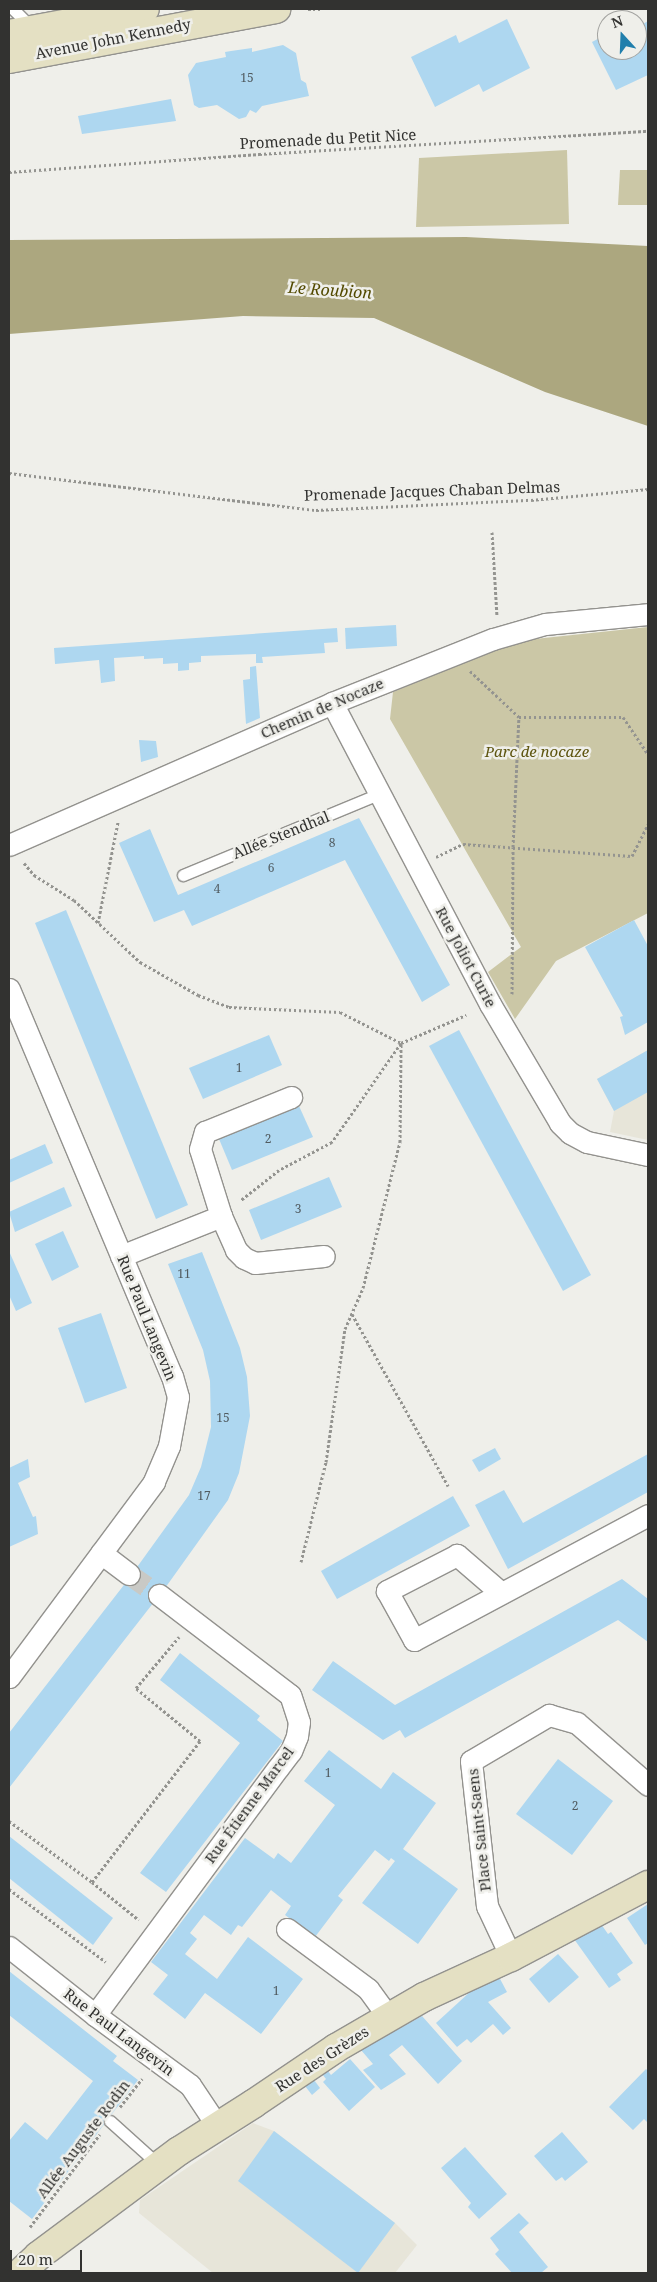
<!DOCTYPE html>
<html>
<head>
<meta charset="utf-8">
<style>
	body { margin:0 }
	#map { position:relative; width:657px; height:2282px; overflow:hidden; background:#efefea; font-family:"Noto Serif",serif }
	div>[style] { position:absolute }
	[style*='--x'] { left:calc(var(--x)*1px); top:calc(var(--y)*1px); width:calc(var(--w)*1px); rotate:calc(var(--a)*1deg) }
	.built>* { inset:0; background:#e7e5d9 }
	.green>* { inset:0; background:#cbc7a6 }
	.water>* { inset:0; background:#aca77f }
	.building>* { inset:0; background:#aed7f0 }
	.street-tunnel>* { height:21px; margin-top:-10.5px; transform-origin:0; background:repeating-linear-gradient(90deg,#c9c9c5 0 21px,transparent 0 32px) }
	.path>* { height:3px; margin-top:-1.5px; transform-origin:0; background:repeating-linear-gradient(90deg,#949490 0 2.5px,transparent 0 5px) }
	.roads { filter:drop-shadow(1px 0 #93928e) drop-shadow(-1px 0 #93928e) drop-shadow(0 1px #93928e) drop-shadow(0 -1px #93928e) }
	.lane>* { height:11px; margin:-5.5px; padding:0 5.5px; transform-origin:5.5px; border-radius:5.5px; background:#fff }
	.street>* { height:21px; margin:-10.5px; padding:0 10.5px; transform-origin:10.5px; border-radius:10.5px; background:#fff }
	.secondary>* { height:28px; margin:-14px; padding:0 14px; transform-origin:14px; border-radius:14px; background:#e4e0c3 }
	span { translate:-50% -50%; white-space:nowrap; text-align:center; line-height:1.15; -webkit-text-stroke:5px #efefea; paint-order:stroke }
	.number-label { font-size:12px; color:#515b60 }
	.number-label span { -webkit-text-stroke-width:0 }
	.street-label { font-size:15px; color:#323230 }
	.park-label { font-size:15px; color:#5e5510; font-style:italic }
	.water-label { font-size:16px; color:#534a00; font-style:italic }
	.frame { position:absolute; inset:0; border:10px solid #323230; pointer-events:none }
	.north { position:absolute; left:597px; top:10px; width:50px; height:50px; box-sizing:border-box; background:#efefea; border:1px solid #a3a3a0; border-radius:50%; rotate:340deg; font-size:14px; font-weight:700; line-height:20px; text-align:center; color:#323230 }
	.north::after { content:''; display:block; margin:auto; width:18px; height:22px; background:#217fac; clip-path:polygon(50% 0,100% 100%,50% 72%,0 100%) }
	.scale { position:absolute; left:10px; top:2250px; width:72px; height:22px; box-sizing:border-box; border:2px solid #323230; border-top:0; padding-left:6px; font-size:15px; line-height:18px; white-space:nowrap; color:#323230; -webkit-text-stroke:4px #efefea; paint-order:stroke }
</style>
</head>
<body>
<div id="map">
	<div class="built">
		<i style="clip-path:polygon(648px 1050px,648px 1140px,610px 1132px,614px 1111px,597px 1079px)"></i>
		<i style="clip-path:polygon(253px 2123px,274px 2131px,395px 2223px,417px 2245px,395px 2273px,213px 2273px,139px 2213px,140px 2200px)"></i>
	</div>
	<div class="green">
		<i style="clip-path:polygon(567px 150px,569px 224px,416px 227px,419px 158px)"></i>
		<i style="clip-path:polygon(620px 170px,648px 170px,648px 205px,618px 205px)"></i>
		<i style="clip-path:polygon(648px 627px,648px 913px,556px 961px,515px 1019px,488px 972px,521px 947px,390px 719px,393px 692px,516px 641px)"></i>
	</div>
	<div class="water">
		<i style="clip-path:polygon(466px 237px,648px 246px,648px 426px,545px 392px,374px 318px,243px 316px,9px 334px,9px 240px)"></i>
	</div>
	<div class="building">
		<i style="clip-path:polygon(640px 18px,643px 24px,648px 21px,648px 75px,616px 90px,592px 42px,607px 34px,607px 50px,637px 50px,637px 20px)"></i>
		<i style="clip-path:polygon(507px 19px,530px 68px,483px 92px,479px 84px,435px 107px,411px 57px,456px 35px,459px 43px)"></i>
		<i style="clip-path:polygon(283px 45px,296px 53px,301px 80px,306px 83px,309px 96px,262px 106px,256px 113px,250px 110px,246px 117px,239px 119px,217px 105px,199px 108px,194px 105px,188px 75px,196px 63px,226px 57px,225px 52px,231px 51px,252px 48px,252px 52px)"></i>
		<i style="clip-path:polygon(171px 99px,176px 121px,82px 134px,78px 116px)"></i>
		<i style="clip-path:polygon(396px 625px,397px 646px,346px 649px,345px 628px)"></i>
		<i style="clip-path:polygon(337px 628px,338px 642px,324px 643px,325px 653px,262px 657px,263px 663px,256px 663px,256px 654px,201px 656px,201px 662px,189px 663px,189px 670px,178px 671px,178px 663px,163px 664px,163px 658px,144px 659px,144px 656px,114px 658px,115px 681px,101px 683px,99px 660px,55px 664px,54px 648px)"></i>
		<i style="clip-path:polygon(256px 666px,260px 718px,246px 724px,243px 680px,250px 679px,250px 667px)"></i>
		<i style="clip-path:polygon(139px 740px,156px 741px,158px 757px,141px 762px)"></i>
		<i style="clip-path:polygon(359px 818px,450px 985px,422px 1002px,345px 860px,192px 926px,184px 910px,154px 922px,119px 843px,150px 829px,178px 895px)"></i>
		<i style="clip-path:polygon(66px 910px,188px 1205px,156px 1219px,35px 923px)"></i>
		<i style="clip-path:polygon(634px 920px,648px 946px,648px 1022px,625px 1035px,620px 1017px,623px 1016px,585px 947px)"></i>
		<i style="clip-path:polygon(459px 1030px,591px 1275px,563px 1291px,429px 1046px)"></i>
		<i style="clip-path:polygon(269px 1035px,282px 1065px,203px 1099px,189px 1068px)"></i>
		<i style="clip-path:polygon(648px 1050px,648px 1092px,614px 1111px,597px 1079px)"></i>
		<i style="clip-path:polygon(299px 1106px,313px 1137px,232px 1170px,219px 1139px)"></i>
		<i style="clip-path:polygon(45px 1144px,53px 1163px,9px 1183px,9px 1160px)"></i>
		<i style="clip-path:polygon(329px 1177px,342px 1207px,261px 1240px,249px 1210px)"></i>
		<i style="clip-path:polygon(64px 1187px,72px 1206px,15px 1232px,9px 1212px)"></i>
		<i style="clip-path:polygon(63px 1231px,79px 1267px,52px 1281px,35px 1244px)"></i>
		<i style="clip-path:polygon(9px 1251px,32px 1303px,16px 1311px,9px 1295px)"></i>
		<i style="clip-path:polygon(202px 1252px,240px 1348px,247px 1377px,250px 1416px,239px 1473px,228px 1500px,168px 1584px,9px 1788px,9px 1733px,127px 1581px,189px 1495px,201px 1467px,211px 1427px,210px 1381px,203px 1350px,168px 1264px)"></i>
		<i style="clip-path:polygon(101px 1313px,127px 1388px,85px 1403px,58px 1328px)"></i>
		<i style="clip-path:polygon(495px 1448px,501px 1459px,479px 1472px,472px 1460px)"></i>
		<i style="clip-path:polygon(648px 1454px,648px 1492px,508px 1569px,475px 1505px,504px 1490px,523px 1523px)"></i>
		<i style="clip-path:polygon(28px 1459px,30px 1477px,18px 1483px,33px 1517px,36px 1516px,38px 1534px,9px 1547px,9px 1468px)"></i>
		<i style="clip-path:polygon(453px 1496px,470px 1526px,337px 1599px,321px 1571px)"></i>
		<i style="clip-path:polygon(622px 1579px,648px 1599px,648px 1642px,618px 1620px,405px 1738px,400px 1730px,383px 1740px,312px 1690px,333px 1661px,395px 1705px)"></i>
		<i style="clip-path:polygon(180px 1653px,260px 1716px,257px 1720px,283px 1741px,166px 1892px,140px 1873px,240px 1743px,160px 1680px)"></i>
		<i style="clip-path:polygon(329px 1750px,381px 1789px,393px 1772px,436px 1803px,403px 1849px,458px 1889px,418px 1944px,362px 1903px,395px 1861px,391px 1858px,389px 1861px,375px 1850px,338px 1896px,343px 1900px,315px 1937px,285px 1915px,291px 1906px,271px 1890px,242px 1927px,238px 1925px,231px 1935px,204px 1915px,190px 1933px,197px 1939px,185px 1954px,217px 1979px,248px 1937px,303px 1979px,261px 2034px,205px 1993px,185px 2019px,153px 1994px,168px 1975px,151px 1962px,245px 1838px,274px 1859px,278px 1853px,291px 1863px,335px 1805px,304px 1781px)"></i>
		<i style="clip-path:polygon(558px 1759px,613px 1801px,572px 1855px,516px 1814px)"></i>
		<i style="clip-path:polygon(9px 1836px,113px 1918px,93px 1945px,9px 1878px)"></i>
		<i style="clip-path:polygon(648px 1904px,648px 1943px,645px 1945px,627px 1918px)"></i>
		<i style="clip-path:polygon(601px 1924px,608px 1934px,611px 1932px,633px 1963px,617px 1974px,621px 1980px,609px 1988px,574px 1939px)"></i>
		<i style="clip-path:polygon(558px 1954px,579px 1977px,549px 2003px,529px 1979px)"></i>
		<i style="clip-path:polygon(9px 1971px,117px 2056px,113px 2061px,138px 2080px,32px 2219px,9px 2201px,9px 2141px,25px 2122px,47px 2140px,93px 2081px,9px 2015px)"></i>
		<i style="clip-path:polygon(499px 1977px,507px 1992px,488px 2002px,511px 2028px,503px 2035px,493px 2024px,471px 2043px,467px 2039px,457px 2047px,436px 2023px,471px 1991px)"></i>
		<i style="clip-path:polygon(422px 2016px,462px 2061px,438px 2084px,402px 2045px,389px 2055px,406px 2074px,381px 2090px,363px 2070px,373px 2064px,361px 2050px)"></i>
		<i style="clip-path:polygon(350px 2059px,375px 2087px,349px 2111px,323px 2082px,326px 2079px,322px 2074px,328px 2071px,331px 2075px)"></i>
		<i style="clip-path:polygon(646px 2069px,648px 2071px,648px 2123px,644px 2119px,633px 2130px,609px 2107px)"></i>
		<i style="clip-path:polygon(314px 2080px,320px 2088px,312px 2095px,305px 2086px)"></i>
		<i style="clip-path:polygon(274px 2131px,395px 2223px,358px 2273px,238px 2181px)"></i>
		<i style="clip-path:polygon(562px 2132px,588px 2162px,565px 2181px,562px 2177px,556px 2181px,534px 2156px)"></i>
		<i style="clip-path:polygon(465px 2147px,507px 2194px,479px 2219px,468px 2207px,471px 2203px,441px 2168px)"></i>
		<i style="clip-path:polygon(519px 2213px,529px 2223px,519px 2232px,548px 2267px,541px 2273px,512px 2273px,495px 2254px,499px 2250px,490px 2238px)"></i>
	</div>
	<div class="street-tunnel">
		<i style="--x:129;--y:1574;--w:37;--a:35"></i>
	</div>
	<div class="path">
		<i style="--x:308;--y:9;--w:15;--a:0"></i>
		<i style="--x:9;--y:172;--w:251;--a:-4.1"></i>
		<i style="--x:259;--y:154;--w:390;--a:-3.4"></i>
		<i style="--x:9;--y:473;--w:309;--a:6.9"></i>
		<i style="--x:316;--y:510;--w:215;--a:-2.7"></i>
		<i style="--x:531;--y:500;--w:118;--a:-5.4"></i>
		<i style="--x:492;--y:532;--w:84;--a:86.6"></i>
		<i style="--x:470;--y:671;--w:67;--a:43.2"></i>
		<i style="--x:436;--y:857;--w:30;--a:-26"></i>
		<i style="--x:463;--y:844;--w:169;--a:4.1"></i>
		<i style="--x:632;--y:856;--w:36;--a:-63"></i>
		<i style="--x:24;--y:863;--w:16;--a:50"></i>
		<i style="--x:34;--y:875;--w:47;--a:32"></i>
		<i style="--x:74;--y:900;--w:91;--a:43.2"></i>
		<i style="--x:140;--y:962;--w:67;--a:29.6"></i>
		<i style="--x:198;--y:995;--w:33;--a:21"></i>
		<i style="--x:229;--y:1007;--w:111;--a:2.6"></i>
		<i style="--x:340;--y:1012;--w:68;--a:26.9"></i>
		<i style="--x:401;--y:1043;--w:121;--a:124.9"></i>
		<i style="--x:332;--y:1142;--w:60;--a:152.2"></i>
		<i style="--x:279;--y:1170;--w:48;--a:141.7"></i>
		<i style="--x:98;--y:923;--w:103;--a:-78.8"></i>
		<i style="--x:512;--y:994;--w:147;--a:-89.6"></i>
		<i style="--x:513;--y:847;--w:130;--a:-87.4"></i>
		<i style="--x:519;--y:717;--w:104;--a:0"></i>
		<i style="--x:623;--y:717;--w:45;--a:56"></i>
		<i style="--x:352;--y:1314;--w:197;--a:60.8"></i>
		<i style="--x:301;--y:1562;--w:103;--a:-76"></i>
		<i style="--x:326;--y:1462;--w:134;--a:-81.9"></i>
		<i style="--x:345;--y:1329;--w:45;--a:-66.3"></i>
		<i style="--x:363;--y:1288;--w:151;--a:-75.8"></i>
		<i style="--x:400;--y:1142;--w:99;--a:-89.4"></i>
		<i style="--x:401;--y:1043;--w:71;--a:-23.3"></i>
		<i style="--x:9;--y:1821;--w:103;--a:36.3"></i>
		<i style="--x:92;--y:1882;--w:60;--a:39"></i>
		<i style="--x:92;--y:1882;--w:178;--a:-52.5"></i>
		<i style="--x:200;--y:1741;--w:83;--a:-140.4"></i>
		<i style="--x:136;--y:1688;--w:67;--a:-49.9"></i>
		<i style="--x:9;--y:1889;--w:121;--a:37"></i>
		<i style="--x:120;--y:2107;--w:36;--a:-52"></i>
		<i style="--x:30;--y:2227;--w:116;--a:-53"></i>
	</div>
	<div class="roads">
		<div class="lane">
			<i style="--x:13;--y:9;--w:18;--a:45"></i>
			<i style="--x:26;--y:22;--w:9;--a:84"></i>
			<i style="--x:183;--y:875;--w:212;--a:-22.5"></i>
			<i style="--x:110;--y:2121;--w:67;--a:42"></i>
		</div>
		<div class="street">
			<i style="--x:332;--y:703;--w:340;--a:62.3"></i>
			<i style="--x:490;--y:1004;--w:138;--a:59.5"></i>
			<i style="--x:560;--y:1123;--w:14;--a:45"></i>
			<i style="--x:570;--y:1133;--w:19;--a:28"></i>
			<i style="--x:587;--y:1142;--w:62;--a:12"></i>
			<i style="--x:9;--y:845;--w:353;--a:-23.7"></i>
			<i style="--x:332;--y:703;--w:173;--a:-21.7"></i>
			<i style="--x:493;--y:639;--w:54;--a:-16.1"></i>
			<i style="--x:545;--y:624;--w:103;--a:-5.5"></i>
			<i style="--x:9;--y:989;--w:420;--a:67.2"></i>
			<i style="--x:172;--y:1376;--w:22;--a:74"></i>
			<i style="--x:178;--y:1397;--w:50;--a:100.4"></i>
			<i style="--x:169;--y:1446;--w:39;--a:113"></i>
			<i style="--x:154;--y:1482;--w:243;--a:126.6"></i>
			<i style="--x:221;--y:1216;--w:37;--a:66"></i>
			<i style="--x:236;--y:1250;--w:11;--a:45"></i>
			<i style="--x:244;--y:1258;--w:12;--a:24"></i>
			<i style="--x:255;--y:1263;--w:69;--a:-5.8"></i>
			<i style="--x:121;--y:1256;--w:108;--a:-21.8"></i>
			<i style="--x:221;--y:1216;--w:70;--a:-107.4"></i>
			<i style="--x:200;--y:1149;--w:18;--a:-74"></i>
			<i style="--x:205;--y:1132;--w:93;--a:-22.1"></i>
			<i style="--x:101;--y:1553;--w:35;--a:37"></i>
			<i style="--x:500;--y:1592;--w:57;--a:-139.3"></i>
			<i style="--x:457;--y:1555;--w:79;--a:152.8"></i>
			<i style="--x:387;--y:1591;--w:56;--a:61.1"></i>
			<i style="--x:414;--y:1640;--w:265;--a:-28.1"></i>
			<i style="--x:287;--y:1929;--w:101;--a:36.5"></i>
			<i style="--x:368;--y:1989;--w:34;--a:54"></i>
			<i style="--x:9;--y:1947;--w:110;--a:38.3"></i>
			<i style="--x:95;--y:2015;--w:118;--a:36.4"></i>
			<i style="--x:190;--y:2085;--w:50;--a:56.3"></i>
			<i style="--x:511;--y:1957;--w:56;--a:-115.2"></i>
			<i style="--x:487;--y:1906;--w:146;--a:-96.3"></i>
			<i style="--x:471;--y:1761;--w:91;--a:-30.5"></i>
			<i style="--x:549;--y:1715;--w:29;--a:16"></i>
			<i style="--x:577;--y:1723;--w:94;--a:41.1"></i>
			<i style="--x:95;--y:2015;--w:307;--a:-53.5"></i>
			<i style="--x:278;--y:1768;--w:21;--a:-53"></i>
			<i style="--x:291;--y:1751;--w:16;--a:-68"></i>
			<i style="--x:297;--y:1736;--w:14;--a:-82"></i>
			<i style="--x:299;--y:1722;--w:28;--a:-108"></i>
			<i style="--x:290;--y:1695;--w:165;--a:-142.6"></i>
		</div>
		<div class="secondary">
			<i style="--x:9;--y:34;--w:138;--a:-10.4"></i>
			<i style="--x:9;--y:59;--w:272;--a:-10.6"></i>
			<i style="--x:20;--y:2273;--w:25;--a:-43"></i>
			<i style="--x:38;--y:2256;--w:176;--a:-36.7"></i>
			<i style="--x:179;--y:2151;--w:88;--a:-32.4"></i>
			<i style="--x:253;--y:2104;--w:100;--a:-34"></i>
			<i style="--x:336;--y:2048;--w:102;--a:-30.1"></i>
			<i style="--x:424;--y:1997;--w:96;--a:-24.7"></i>
			<i style="--x:511;--y:1957;--w:155;--a:-27.7"></i>
		</div>
	</div>
	<div class="number-label">
		<span style="left:247px;top:78px">15</span>
		<span style="left:332px;top:843px">8</span>
		<span style="left:271px;top:868px">6</span>
		<span style="left:217px;top:889px">4</span>
		<span style="left:239px;top:1068px">1</span>
		<span style="left:268px;top:1139px">2</span>
		<span style="left:298px;top:1209px">3</span>
		<span style="left:184px;top:1274px">11</span>
		<span style="left:223px;top:1418px">15</span>
		<span style="left:204px;top:1496px">17</span>
		<span style="left:328px;top:1773px">1</span>
		<span style="left:575px;top:1806px">2</span>
		<span style="left:276px;top:1991px">1</span>
	</div>
	<div class="street-label">
		<span style="left:113px;top:39px;rotate:-11deg">Avenue John Kennedy</span>
		<span style="left:328px;top:139px;rotate:-3deg">Promenade du Petit Nice</span>
		<span style="left:432px;top:491px;rotate:-2deg">Promenade Jacques Chaban Delmas</span>
		<span style="left:322px;top:708px;rotate:-23deg">Chemin de Nocaze</span>
		<span style="left:281px;top:835px;rotate:-22deg">Allée Stendhal</span>
		<span style="left:466px;top:957px;rotate:62deg">Rue Joliot Curie</span>
		<span style="left:147px;top:1318px;rotate:68deg">Rue Paul Langevin</span>
		<span style="left:249px;top:1805px;rotate:-54deg">Rue Étienne Marcel</span>
		<span style="left:479px;top:1830px;rotate:-96deg">Place Saint-Saens</span>
		<span style="left:119px;top:2032px;rotate:37deg">Rue Paul Langevin</span>
		<span style="left:322px;top:2059px;rotate:-33deg">Rue des Grèzes</span>
		<span style="left:83px;top:2139px;rotate:-53deg">Allée Auguste Rodin</span>
	</div>
	<div class="park-label">
		<span style="left:537px;top:752px">Parc de nocaze</span>
	</div>
	<div class="water-label">
		<span style="left:330px;top:290px;rotate:4deg">Le Roubion</span>
	</div>
	<div class="frame"></div>
	<div class="north">N</div>
	<div class="scale">20 m</div>
</div>
</body>
</html>
